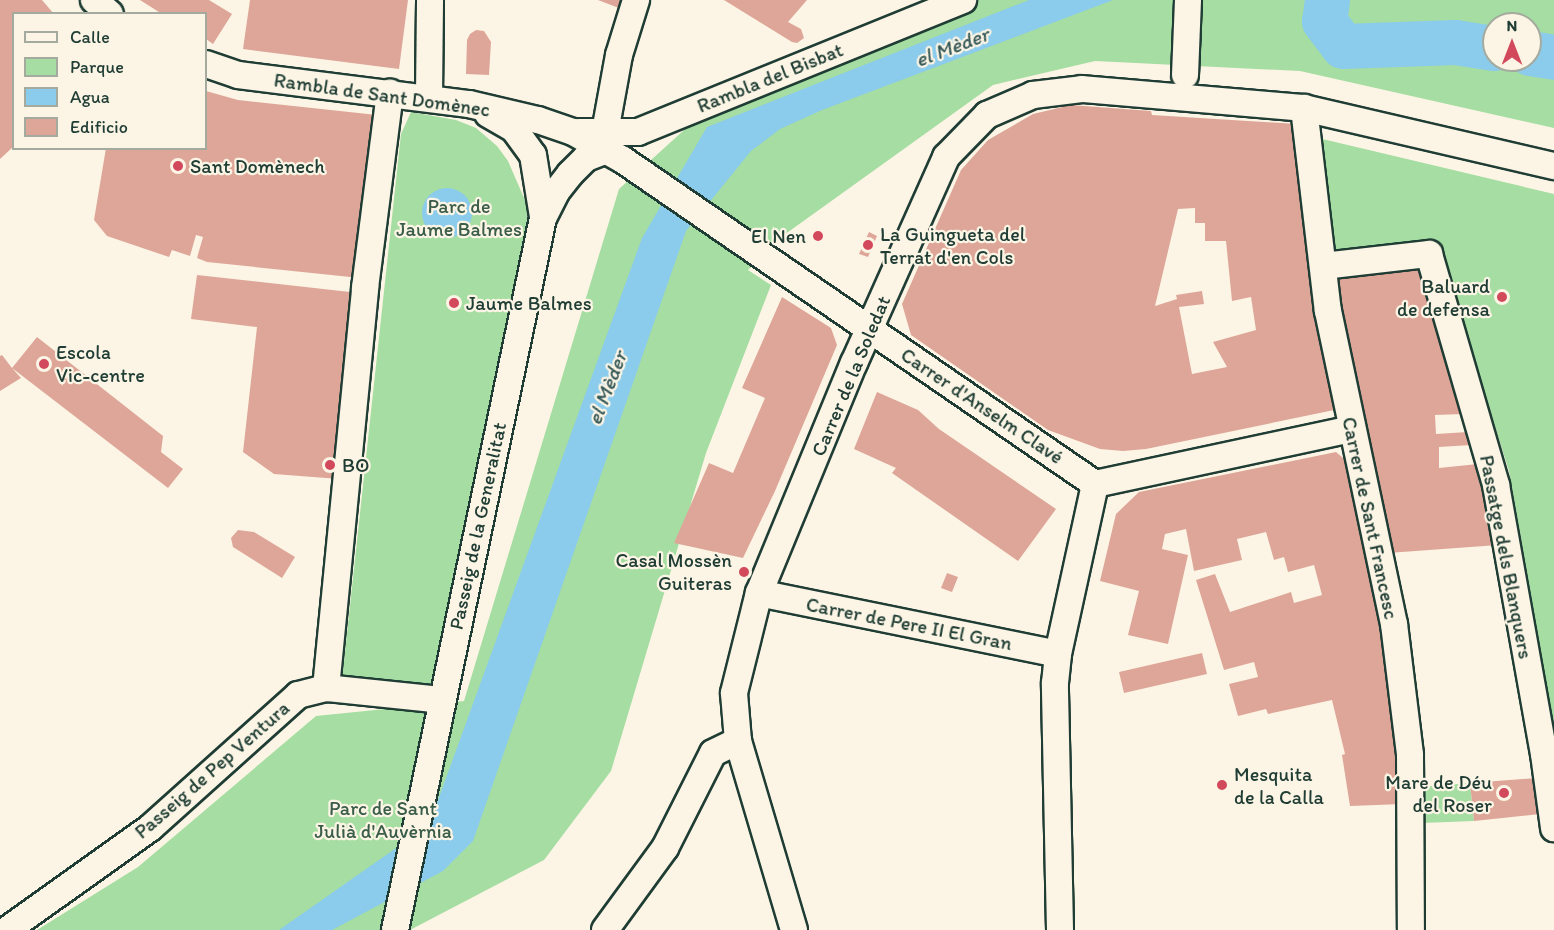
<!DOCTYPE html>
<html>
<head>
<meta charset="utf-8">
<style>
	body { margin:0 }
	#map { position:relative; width:1554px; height:930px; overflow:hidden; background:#fcf5e5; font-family:Itim,sans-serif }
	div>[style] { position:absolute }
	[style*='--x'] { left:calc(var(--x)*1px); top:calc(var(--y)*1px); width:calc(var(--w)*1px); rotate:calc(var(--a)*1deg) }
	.green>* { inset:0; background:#a5dda2 }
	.water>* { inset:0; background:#8bcbec }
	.round { border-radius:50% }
	.river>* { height:45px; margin:-22.5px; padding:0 22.5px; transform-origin:22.5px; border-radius:22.5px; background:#8bcbec }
	.building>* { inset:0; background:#dea698 }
	.roads { filter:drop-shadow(2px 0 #1f3d34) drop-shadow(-2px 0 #1f3d34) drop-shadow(0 2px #1f3d34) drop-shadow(0 -2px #1f3d34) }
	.minor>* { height:26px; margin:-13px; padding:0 13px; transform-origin:13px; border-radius:13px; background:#fcf5e5 }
	.dots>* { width:16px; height:16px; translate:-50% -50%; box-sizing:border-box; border:3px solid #fcf5e5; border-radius:50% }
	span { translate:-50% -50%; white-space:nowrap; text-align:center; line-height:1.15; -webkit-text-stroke:4.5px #fcf5e5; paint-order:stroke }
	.street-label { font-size:20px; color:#1f3d34 }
	.poi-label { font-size:20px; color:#1f3d34 }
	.left { translate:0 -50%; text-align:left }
	.right { translate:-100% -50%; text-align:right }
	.park-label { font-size:20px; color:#3a5d4a }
	.water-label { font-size:21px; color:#355959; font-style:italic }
	.legend { position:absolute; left:12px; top:12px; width:195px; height:138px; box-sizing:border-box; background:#fcf5e5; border:2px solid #a4ab9e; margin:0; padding:8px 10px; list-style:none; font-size:18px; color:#1f3d34 }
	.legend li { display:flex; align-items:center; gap:12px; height:30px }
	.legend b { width:30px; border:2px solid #a4ab9e }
	.north { position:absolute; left:1482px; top:12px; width:60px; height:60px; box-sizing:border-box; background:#fcf5e5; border:2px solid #a4ab9e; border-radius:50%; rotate:0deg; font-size:16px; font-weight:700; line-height:24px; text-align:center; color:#1f3d34 }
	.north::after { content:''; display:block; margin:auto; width:21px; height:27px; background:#d1495b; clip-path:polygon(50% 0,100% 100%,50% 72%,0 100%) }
</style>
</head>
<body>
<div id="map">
	<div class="green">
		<i style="clip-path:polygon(evenodd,961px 0,1554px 0,1554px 128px,1300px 71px,1095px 61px,993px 85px,784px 235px,748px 270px,771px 285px,706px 453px,611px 771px,544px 860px,410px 930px,37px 930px,138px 867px,316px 716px,464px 701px,619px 189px,704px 112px,961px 0,1494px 24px,1530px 24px,1530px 60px,1494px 60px,1494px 24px)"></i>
		<i style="clip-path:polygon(411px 112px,456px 120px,476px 128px,497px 146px,508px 161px,527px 205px,527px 223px,430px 690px,342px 680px,401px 134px)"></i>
		<i style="clip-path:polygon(1314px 137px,1554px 194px,1554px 727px,1509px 471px,1437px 241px,1332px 253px)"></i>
		<i style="clip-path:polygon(1470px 783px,1474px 821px,1422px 823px,1421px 787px)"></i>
	</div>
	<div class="water">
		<i style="clip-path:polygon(1029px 0,1113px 0,822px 110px,780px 129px,751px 151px,686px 231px,473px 841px,443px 871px,332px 930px,279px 930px,429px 825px,642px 238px,707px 127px)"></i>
		<i class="round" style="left:422px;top:188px;width:50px;height:50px"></i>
	</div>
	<div class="river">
		<i style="--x:1327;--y:0;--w:21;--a:98"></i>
		<i style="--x:1324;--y:21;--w:31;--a:53"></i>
		<i style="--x:1343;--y:46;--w:112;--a:-2"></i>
		<i style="--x:1455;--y:42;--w:39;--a:9"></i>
		<i style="--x:1530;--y:53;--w:24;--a:9"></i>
	</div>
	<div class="building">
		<i style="clip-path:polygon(0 0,42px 0,54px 14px,14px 14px,14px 146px,0 159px)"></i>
		<i style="clip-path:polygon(140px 0,209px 0,232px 14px,213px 44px,206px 39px,206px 14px,162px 14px)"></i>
		<i style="clip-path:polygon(250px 0,408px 0,399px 69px,243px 49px)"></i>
		<i style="clip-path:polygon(598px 0,627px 0,624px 10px)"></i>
		<i style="clip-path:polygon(724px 0,807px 0,788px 22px,801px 29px,804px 38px,797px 43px,792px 42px)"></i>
		<i style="clip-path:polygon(476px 30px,484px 31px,491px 42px,489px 75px,466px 74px,467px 40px,470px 34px)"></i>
		<i style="clip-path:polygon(206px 91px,238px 100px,377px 115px,360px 278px,207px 262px,197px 258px,203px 237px,196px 235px,190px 256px,172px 250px,169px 257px,107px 236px,94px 220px,106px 148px,206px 148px)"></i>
		<i style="clip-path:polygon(evenodd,1071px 105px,1151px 111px,1152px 115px,1297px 124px,1339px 409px,1146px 449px,1123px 451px,1100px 449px,1048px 430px,911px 335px,902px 304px,961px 170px,988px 140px,1033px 114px,1071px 105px,1195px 208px,1195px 223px,1205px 223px,1205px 241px,1226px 241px,1232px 301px,1251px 297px,1256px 330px,1213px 342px,1227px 367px,1192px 374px,1179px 307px,1204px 304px,1202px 291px,1176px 295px,1177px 299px,1155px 306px,1178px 209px,1195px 208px)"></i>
		<i style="clip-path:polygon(869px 232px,877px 236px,868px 257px,859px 254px)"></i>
		<i style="clip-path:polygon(1422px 264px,1463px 414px,1435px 415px,1436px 434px,1468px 432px,1471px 445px,1439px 447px,1439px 468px,1478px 464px,1498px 545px,1388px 553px,1331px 272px)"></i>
		<i style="clip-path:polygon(197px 275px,359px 293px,339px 479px,274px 474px,243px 452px,257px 327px,191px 319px)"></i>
		<i style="clip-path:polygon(782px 297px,831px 328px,837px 345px,775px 491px,743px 558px,674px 543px,709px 463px,733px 473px,765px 398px,742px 388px)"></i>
		<i style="clip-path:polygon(37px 337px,163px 436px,161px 452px,183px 469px,168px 488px,12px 368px,21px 378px,0 391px,0 356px,2px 355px,12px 368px)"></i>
		<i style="clip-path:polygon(877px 392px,918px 410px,939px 429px,1056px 509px,1018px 561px,892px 473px,896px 468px,854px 449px)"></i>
		<i style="clip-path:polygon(1336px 452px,1349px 463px,1381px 619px,1403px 804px,1350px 806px,1342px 755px,1345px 754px,1332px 700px,1268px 714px,1266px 709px,1238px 716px,1229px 684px,1258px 677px,1254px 662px,1224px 670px,1196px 580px,1215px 574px,1230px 612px,1291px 592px,1294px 603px,1322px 595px,1314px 565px,1288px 572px,1284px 557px,1274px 560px,1266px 532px,1237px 539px,1242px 560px,1194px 571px,1186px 529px,1165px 534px,1162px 549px,1188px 555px,1168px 644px,1128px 635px,1139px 591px,1100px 581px,1116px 514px,1139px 492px)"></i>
		<i style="clip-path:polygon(238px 530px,254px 532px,295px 557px,282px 578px,233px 547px,231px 538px)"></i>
		<i style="clip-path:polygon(947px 573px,958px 577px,952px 592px,941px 588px)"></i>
		<i style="clip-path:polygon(1202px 653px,1207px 674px,1124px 693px,1119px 672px)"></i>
		<i style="clip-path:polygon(1536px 778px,1541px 814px,1474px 821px,1470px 783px)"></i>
	</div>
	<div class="roads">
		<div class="minor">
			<i style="--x:94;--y:0;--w:21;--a:41"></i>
			<i style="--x:206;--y:64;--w:34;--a:19"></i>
			<i style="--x:238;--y:75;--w:233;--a:7.2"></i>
			<i style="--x:469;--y:104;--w:71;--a:13.1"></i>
			<i style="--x:538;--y:120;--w:37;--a:19"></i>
			<i style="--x:573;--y:132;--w:57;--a:29.2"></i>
			<i style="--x:623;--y:160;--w:573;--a:34.47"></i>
			<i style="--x:1095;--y:484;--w:262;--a:-12.1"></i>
			<i style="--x:1185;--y:75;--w:75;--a:-87.7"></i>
			<i style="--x:429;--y:97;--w:97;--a:-89.4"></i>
			<i style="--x:1304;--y:108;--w:204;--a:83.3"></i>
			<i style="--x:1328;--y:311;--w:320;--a:78.1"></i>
			<i style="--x:1394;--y:624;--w:132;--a:83"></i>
			<i style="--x:1410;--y:755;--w:175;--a:89.7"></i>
			<i style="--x:488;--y:114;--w:30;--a:30"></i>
			<i style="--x:514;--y:129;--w:32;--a:54"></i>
			<i style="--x:533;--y:155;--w:63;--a:80.8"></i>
			<i style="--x:579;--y:132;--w:59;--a:0"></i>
			<i style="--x:638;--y:132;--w:351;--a:-22.1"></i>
			<i style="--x:605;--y:132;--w:78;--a:-79.7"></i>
			<i style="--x:619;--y:55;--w:58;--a:-72.8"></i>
			<i style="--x:1323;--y:266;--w:107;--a:-6.5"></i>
			<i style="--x:1429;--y:254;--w:241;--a:73.8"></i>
			<i style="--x:1496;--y:485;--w:273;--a:79.9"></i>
			<i style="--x:1544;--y:754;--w:75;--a:82.3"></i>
			<i style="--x:759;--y:593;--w:305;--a:11.5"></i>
			<i style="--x:326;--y:688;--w:402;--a:-84.4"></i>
			<i style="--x:365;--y:288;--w:197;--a:-82.7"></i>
			<i style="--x:7;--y:930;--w:176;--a:-35.5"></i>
			<i style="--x:150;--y:828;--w:199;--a:-41.9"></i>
			<i style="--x:298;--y:695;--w:29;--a:-14"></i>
			<i style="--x:326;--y:688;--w:117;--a:5.9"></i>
			<i style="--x:395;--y:930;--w:727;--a:-78.26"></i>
			<i style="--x:543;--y:218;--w:29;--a:-63"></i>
			<i style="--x:556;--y:192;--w:23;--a:-52"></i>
			<i style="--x:570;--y:174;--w:23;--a:-45"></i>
			<i style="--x:586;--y:158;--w:22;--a:-21"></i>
			<i style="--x:605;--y:930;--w:102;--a:-53.8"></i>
			<i style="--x:665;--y:848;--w:106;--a:-63.2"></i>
			<i style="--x:713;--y:753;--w:28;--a:-26"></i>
			<i style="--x:794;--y:930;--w:197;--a:-106.5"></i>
			<i style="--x:738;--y:741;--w:48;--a:-94.8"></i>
			<i style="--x:734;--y:693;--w:103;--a:-76"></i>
			<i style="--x:759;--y:593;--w:249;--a:-67.6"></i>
			<i style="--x:854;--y:363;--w:226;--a:-65.9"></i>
			<i style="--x:946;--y:157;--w:59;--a:-45.7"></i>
			<i style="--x:987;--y:115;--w:50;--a:-23.5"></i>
			<i style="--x:1033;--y:95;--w:49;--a:-7"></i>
			<i style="--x:1082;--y:89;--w:223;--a:4.9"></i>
			<i style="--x:1304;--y:108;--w:257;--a:13.1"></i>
			<i style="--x:1060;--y:930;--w:247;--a:-91.2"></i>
			<i style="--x:1055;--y:683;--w:29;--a:-84"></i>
			<i style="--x:1058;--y:654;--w:174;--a:-77.7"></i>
		</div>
	</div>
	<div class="dots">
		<i style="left:178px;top:166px;background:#d1495b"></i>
		<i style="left:818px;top:236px;background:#d1495b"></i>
		<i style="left:868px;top:245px;background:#d1495b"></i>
		<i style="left:1502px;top:297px;background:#d1495b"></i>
		<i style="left:454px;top:303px;background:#d1495b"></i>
		<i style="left:44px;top:364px;background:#d1495b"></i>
		<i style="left:330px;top:465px;background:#d1495b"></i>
		<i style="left:744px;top:572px;background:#d1495b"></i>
		<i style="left:1222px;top:785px;background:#d1495b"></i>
		<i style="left:1504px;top:793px;background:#d1495b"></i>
	</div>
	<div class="street-label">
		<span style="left:770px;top:78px;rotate:-22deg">Rambla del Bisbat</span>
		<span style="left:382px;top:95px;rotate:8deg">Rambla de Sant Domènec</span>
		<span style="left:851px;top:376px;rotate:-67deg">Carrer de la Soledat</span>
		<span style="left:982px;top:406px;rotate:34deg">Carrer d'Anselm Clavé</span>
		<span style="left:1370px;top:518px;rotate:78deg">Carrer de Sant Francesc</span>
		<span style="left:478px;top:526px;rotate:-78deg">Passeig de la Generalitat</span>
		<span style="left:1506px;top:557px;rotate:79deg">Passatge dels Blanquers</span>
		<span style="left:909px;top:624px;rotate:11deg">Carrer de Pere II El Gran</span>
		<span style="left:212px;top:770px;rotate:-41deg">Passeig de Pep Ventura</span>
	</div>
	<div class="poi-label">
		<span class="left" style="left:190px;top:166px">Sant Domènech</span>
		<span class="left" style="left:880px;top:246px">La Guingueta del<br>Terrat d'en Cols</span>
		<span class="right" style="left:806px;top:236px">El Nen</span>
		<span class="right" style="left:1490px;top:298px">Baluard<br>de defensa</span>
		<span class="left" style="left:466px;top:303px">Jaume Balmes</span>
		<span class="left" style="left:56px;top:364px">Escola<br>Vic-centre</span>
		<span class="left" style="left:342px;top:465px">BO</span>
		<span class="right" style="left:732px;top:572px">Casal Mossèn<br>Guiteras</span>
		<span class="left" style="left:1234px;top:786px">Mesquita<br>de la Calla</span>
		<span class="right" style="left:1492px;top:794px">Mare de Déu<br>del Roser</span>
	</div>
	<div class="park-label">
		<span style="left:459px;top:218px">Parc de<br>Jaume Balmes</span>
		<span style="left:383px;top:820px">Parc de Sant<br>Julià d'Auvèrnia</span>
	</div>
	<div class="water-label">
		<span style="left:952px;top:47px;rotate:-21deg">el Mèder</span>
		<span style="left:607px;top:388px;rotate:-69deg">el Mèder</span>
	</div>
	<ul class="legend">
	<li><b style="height:8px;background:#fcf5e5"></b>Calle</li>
	<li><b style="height:16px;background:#a5dda2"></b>Parque</li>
	<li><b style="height:16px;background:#8bcbec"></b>Agua</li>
	<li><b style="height:16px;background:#dea698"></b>Edificio</li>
	</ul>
	<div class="north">N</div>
</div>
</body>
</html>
